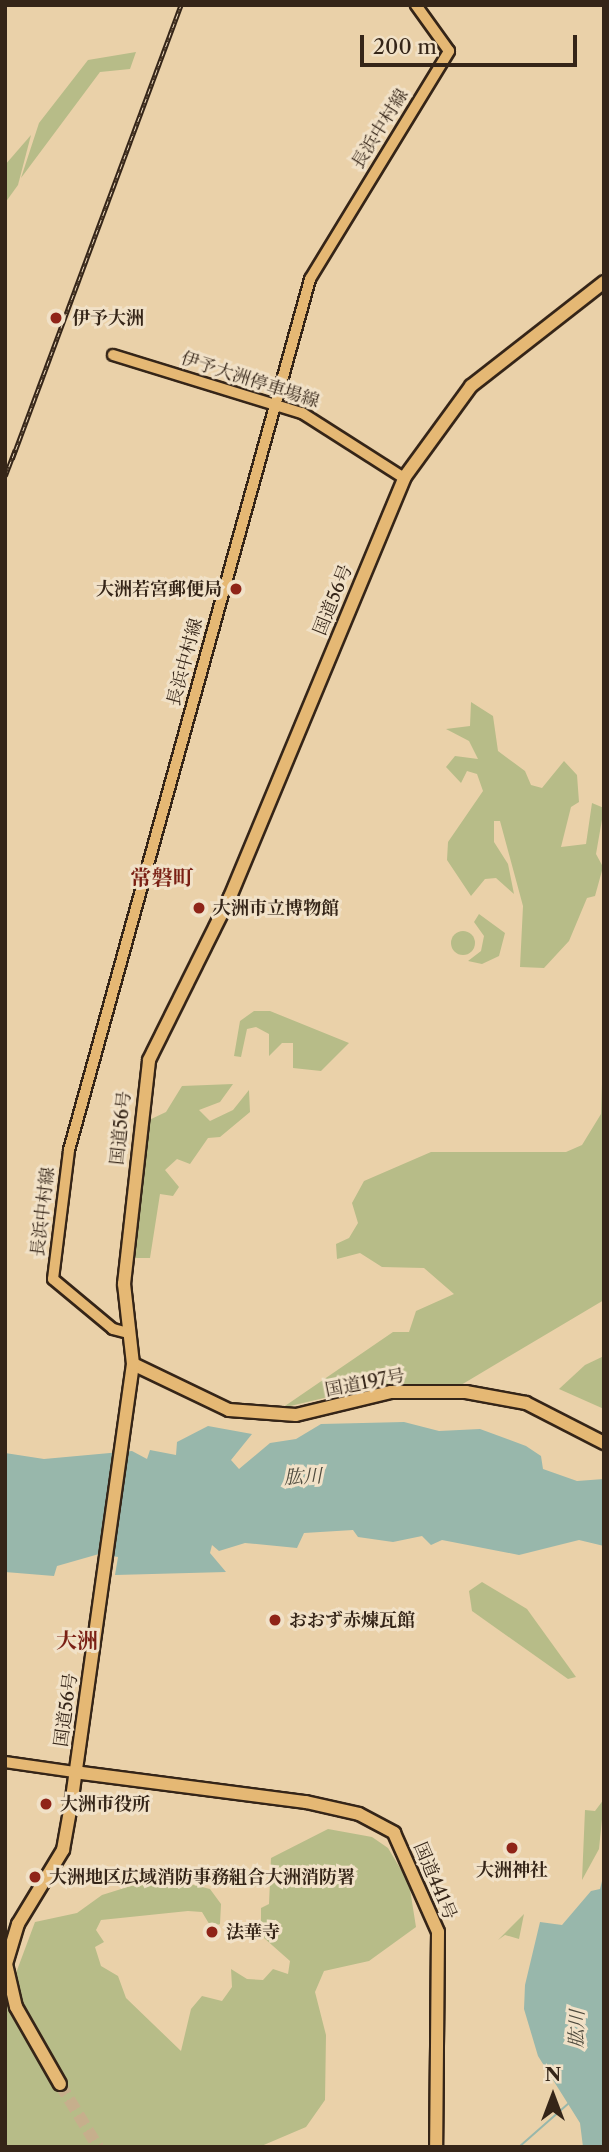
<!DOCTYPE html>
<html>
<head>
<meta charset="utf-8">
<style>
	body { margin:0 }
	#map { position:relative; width:609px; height:2152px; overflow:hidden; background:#ead1a9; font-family:"Libre Caslon Text","Noto Serif JP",serif }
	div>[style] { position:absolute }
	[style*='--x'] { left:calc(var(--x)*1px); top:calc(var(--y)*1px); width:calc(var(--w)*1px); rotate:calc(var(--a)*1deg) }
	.green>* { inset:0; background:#b7bc88 }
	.round { border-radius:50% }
	.water>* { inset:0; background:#98b7ab }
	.stream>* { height:2px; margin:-1px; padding:0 1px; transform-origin:1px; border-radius:1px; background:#98b7ab }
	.highway-tunnel>* { height:12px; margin-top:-6px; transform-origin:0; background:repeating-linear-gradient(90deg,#c6af8c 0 12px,transparent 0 18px) }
	.roads { filter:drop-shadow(2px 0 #352518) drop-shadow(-2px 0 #352518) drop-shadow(0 2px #352518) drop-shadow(0 -2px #352518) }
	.major>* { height:10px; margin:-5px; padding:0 5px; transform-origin:5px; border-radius:5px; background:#e5b874 }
	.highway>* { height:12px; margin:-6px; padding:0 6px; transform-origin:6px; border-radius:6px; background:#e5b874 }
	.rail>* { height:4.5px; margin-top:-2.25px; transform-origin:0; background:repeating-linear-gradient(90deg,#f1e1c7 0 5px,#352518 0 10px); box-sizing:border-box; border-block:2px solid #352518 }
	.dots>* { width:19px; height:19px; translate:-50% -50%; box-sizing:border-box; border:4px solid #f1e1c7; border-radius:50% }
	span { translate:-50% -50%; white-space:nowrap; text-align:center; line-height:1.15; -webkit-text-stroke:6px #f1e1c7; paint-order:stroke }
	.street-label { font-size:18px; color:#352518 }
	.poi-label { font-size:18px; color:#352518; font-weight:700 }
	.left { translate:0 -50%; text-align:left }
	.right { translate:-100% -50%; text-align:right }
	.water-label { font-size:19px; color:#4e4a3d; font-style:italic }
	.quarter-label { font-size:21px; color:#7a1f14; font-weight:700 }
	.frame { position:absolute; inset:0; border:7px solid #352518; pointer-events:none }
	.north { position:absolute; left:518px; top:2061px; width:70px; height:70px; -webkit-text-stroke:5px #f1e1c7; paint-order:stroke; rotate:0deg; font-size:19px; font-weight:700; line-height:28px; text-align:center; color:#352518 }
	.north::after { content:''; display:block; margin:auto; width:24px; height:32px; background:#352518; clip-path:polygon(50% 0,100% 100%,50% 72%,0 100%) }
	.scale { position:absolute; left:360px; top:35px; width:217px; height:32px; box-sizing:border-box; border:4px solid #352518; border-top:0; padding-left:9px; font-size:21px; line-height:24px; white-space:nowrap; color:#352518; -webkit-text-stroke:5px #f1e1c7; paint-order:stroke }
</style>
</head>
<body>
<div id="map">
	<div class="green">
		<i style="clip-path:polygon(136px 52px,130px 69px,100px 72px,21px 178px,39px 123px,88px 60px)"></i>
		<i style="clip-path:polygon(31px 135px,18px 185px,5px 203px,5px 165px)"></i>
		<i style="clip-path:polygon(471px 702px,493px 716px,498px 751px,525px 771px,531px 785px,542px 788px,564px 761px,577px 775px,579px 802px,571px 807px,561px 847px,586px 844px,592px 803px,604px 808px,596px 854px,603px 867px,595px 896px,587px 898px,569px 941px,544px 968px,520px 967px,523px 906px,500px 821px,494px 821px,494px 842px,508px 864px,514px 894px,496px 878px,485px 879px,471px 896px,447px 860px,448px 842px,483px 791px,477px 774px,467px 771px,461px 783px,446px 767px,455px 756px,478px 759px,469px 741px,446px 729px,470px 726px)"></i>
		<i style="clip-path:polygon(479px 914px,505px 933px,499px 956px,482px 964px,468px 961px,481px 951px,484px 936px,474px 922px)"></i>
		<i class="round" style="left:451px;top:931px;width:24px;height:24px"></i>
		<i style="clip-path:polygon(254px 1011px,270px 1011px,349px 1043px,321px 1071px,293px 1068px,293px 1043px,282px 1043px,269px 1056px,269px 1034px,256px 1027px,247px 1029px,241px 1057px,234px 1056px,240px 1021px)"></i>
		<i style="clip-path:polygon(604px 1023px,604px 1300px,461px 1385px,383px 1384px,282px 1408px,393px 1332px,409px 1332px,416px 1311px,454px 1294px,424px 1268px,382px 1267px,360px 1253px,337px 1259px,336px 1244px,349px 1238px,358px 1223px,352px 1203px,364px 1181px,431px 1152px,566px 1152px,582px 1145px,601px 1114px)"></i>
		<i style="clip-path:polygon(233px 1084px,220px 1102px,199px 1110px,210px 1121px,233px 1110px,249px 1090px,250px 1112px,220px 1137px,208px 1138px,190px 1164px,177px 1159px,165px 1170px,179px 1187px,173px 1196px,160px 1194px,150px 1258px,133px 1258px,147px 1121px,166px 1112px,182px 1086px)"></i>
		<i style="clip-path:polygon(604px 1356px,604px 1409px,559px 1389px,585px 1365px)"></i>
		<i style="clip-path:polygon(482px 1582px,527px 1609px,576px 1677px,568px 1679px,472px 1611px,469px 1591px)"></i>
		<i style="clip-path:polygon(604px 1799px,599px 1849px,582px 1880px,585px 1810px,595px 1811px)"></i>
		<i style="clip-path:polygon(328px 1829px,372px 1837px,388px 1848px,409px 1883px,416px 1927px,369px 1961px,324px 1971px,315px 1992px,326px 2035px,325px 2100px,306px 2127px,259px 2147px,5px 2147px,5px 1980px,16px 1973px,35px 1922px,77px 1913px,102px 1895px,134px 1885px,178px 1881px,210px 1889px,221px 1904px,220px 1924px,211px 1927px,202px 1912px,188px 1911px,101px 1920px,96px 1930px,104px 1942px,95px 1947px,101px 1966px,118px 1976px,126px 1998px,181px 2051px,191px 2009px,202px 1996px,222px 2001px,232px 1987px,231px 1969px,247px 1979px,263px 1980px,273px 1969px,288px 1974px,290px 1961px,264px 1938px,261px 1922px,261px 1908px,269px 1904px,271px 1858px)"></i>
		<i style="clip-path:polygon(524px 1914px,519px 1939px,505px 1935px,498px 1940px)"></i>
	</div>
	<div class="water">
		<i style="clip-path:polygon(404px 1422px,439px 1431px,480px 1429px,526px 1446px,541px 1456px,543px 1469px,577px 1481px,604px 1479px,604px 1546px,579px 1540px,519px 1555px,442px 1540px,431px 1545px,422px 1536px,393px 1542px,358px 1537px,353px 1530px,304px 1533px,297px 1548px,245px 1543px,219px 1551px,212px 1545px,210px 1553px,226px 1572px,115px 1575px,118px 1557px,99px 1554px,57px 1566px,54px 1576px,5px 1572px,5px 1453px,44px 1459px,132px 1451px,147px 1459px,150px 1450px,176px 1455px,177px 1442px,208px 1426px,252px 1434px,231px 1460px,239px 1469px,270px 1443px,296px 1439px,321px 1424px)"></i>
		<i style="clip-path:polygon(604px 1873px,604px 2147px,583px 2147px,580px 2123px,538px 2056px,524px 2009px,525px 1985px,540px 1922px,562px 1925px,591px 1891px,600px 1889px)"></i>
	</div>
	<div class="stream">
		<i style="--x:519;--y:2147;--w:65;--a:-41.3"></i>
	</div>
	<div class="highway-tunnel">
		<i style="--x:60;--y:2084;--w:74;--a:58.9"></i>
	</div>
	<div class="roads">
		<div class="major">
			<i style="--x:113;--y:355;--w:198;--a:17.1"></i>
			<i style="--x:302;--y:413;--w:121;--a:32.5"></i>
			<i style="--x:128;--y:1333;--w:16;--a:-165"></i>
			<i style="--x:113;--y:1329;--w:78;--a:-140.2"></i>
			<i style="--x:53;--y:1279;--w:130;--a:-82.9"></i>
			<i style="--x:69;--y:1150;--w:904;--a:-74.53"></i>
			<i style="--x:310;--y:279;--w:267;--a:-58.6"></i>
			<i style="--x:449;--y:51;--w:57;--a:-125.7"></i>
			<i style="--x:5;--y:1762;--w:70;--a:8.2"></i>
		</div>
		<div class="highway">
			<i style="--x:133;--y:1364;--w:106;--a:25.6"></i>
			<i style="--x:229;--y:1410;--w:67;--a:4.3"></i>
			<i style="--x:296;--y:1415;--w:98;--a:-13.6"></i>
			<i style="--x:391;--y:1392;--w:75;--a:0"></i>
			<i style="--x:466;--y:1392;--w:61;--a:10.4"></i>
			<i style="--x:526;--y:1403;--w:88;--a:27.1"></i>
			<i style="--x:74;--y:1772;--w:234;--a:7.4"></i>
			<i style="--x:306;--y:1802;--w:54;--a:12.8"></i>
			<i style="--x:359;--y:1814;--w:40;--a:28"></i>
			<i style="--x:394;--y:1833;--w:108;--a:66"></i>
			<i style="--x:438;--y:1932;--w:215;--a:90.5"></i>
			<i style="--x:60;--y:2084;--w:89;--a:-119.7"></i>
			<i style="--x:16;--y:2007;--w:44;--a:-103.1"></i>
			<i style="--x:6;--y:1964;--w:42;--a:-73.3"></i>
			<i style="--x:18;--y:1924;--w:87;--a:-58.7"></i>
			<i style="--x:63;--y:1850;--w:46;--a:-79.9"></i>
			<i style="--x:71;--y:1805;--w:445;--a:-82"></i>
			<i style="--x:133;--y:1364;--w:81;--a:-96.4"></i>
			<i style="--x:124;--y:1284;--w:225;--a:-83.6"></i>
			<i style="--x:149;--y:1060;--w:182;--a:-63.6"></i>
			<i style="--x:230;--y:897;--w:454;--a:-67.4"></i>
			<i style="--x:404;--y:478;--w:114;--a:-53.9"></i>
			<i style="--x:471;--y:386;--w:169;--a:-38"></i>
		</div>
	</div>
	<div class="rail">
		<i style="--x:12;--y:459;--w:484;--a:-69.6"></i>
		<i style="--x:5;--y:476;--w:28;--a:-69"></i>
	</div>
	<div class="dots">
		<i style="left:56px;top:318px;background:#8f2418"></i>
		<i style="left:236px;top:589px;background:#8f2418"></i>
		<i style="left:199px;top:908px;background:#8f2418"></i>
		<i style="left:275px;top:1620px;background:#8f2418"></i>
		<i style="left:46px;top:1804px;background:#8f2418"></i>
		<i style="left:512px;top:1848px;background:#8f2418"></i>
		<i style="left:35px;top:1877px;background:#8f2418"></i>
		<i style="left:212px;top:1932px;background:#8f2418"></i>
	</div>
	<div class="street-label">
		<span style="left:380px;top:129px;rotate:-58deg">長浜中村線</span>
		<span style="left:250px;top:380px;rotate:18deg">伊予大洲停車場線</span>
		<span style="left:333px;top:600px;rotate:-68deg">国道56号</span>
		<span style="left:185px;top:662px;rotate:-75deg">長浜中村線</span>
		<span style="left:121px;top:1128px;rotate:-84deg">国道56号</span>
		<span style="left:43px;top:1212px;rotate:-83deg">長浜中村線</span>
		<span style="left:365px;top:1383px;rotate:-11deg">国道197号</span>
		<span style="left:66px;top:1710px;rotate:-82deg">国道56号</span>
		<span style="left:435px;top:1881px;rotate:67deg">国道441号</span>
	</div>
	<div class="poi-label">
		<span class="left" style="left:72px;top:318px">伊予大洲</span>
		<span class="right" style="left:222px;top:589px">大洲若宮郵便局</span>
		<span class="left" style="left:213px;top:908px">大洲市立博物館</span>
		<span class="left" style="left:289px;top:1620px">おおず赤煉瓦館</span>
		<span class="left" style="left:60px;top:1804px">大洲市役所</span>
		<span style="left:512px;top:1870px">大洲神社</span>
		<span class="left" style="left:49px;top:1877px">大洲地区広域消防事務組合大洲消防署</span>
		<span class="left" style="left:226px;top:1932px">法華寺</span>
	</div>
	<div class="water-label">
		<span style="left:303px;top:1477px;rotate:-3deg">肱川</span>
		<span style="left:577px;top:2029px;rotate:-88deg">肱川</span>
	</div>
	<div class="quarter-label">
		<span style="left:162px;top:878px">常磐町</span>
		<span style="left:77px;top:1641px">大洲</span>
	</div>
	<div class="frame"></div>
	<div class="north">N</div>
	<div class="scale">200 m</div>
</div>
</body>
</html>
